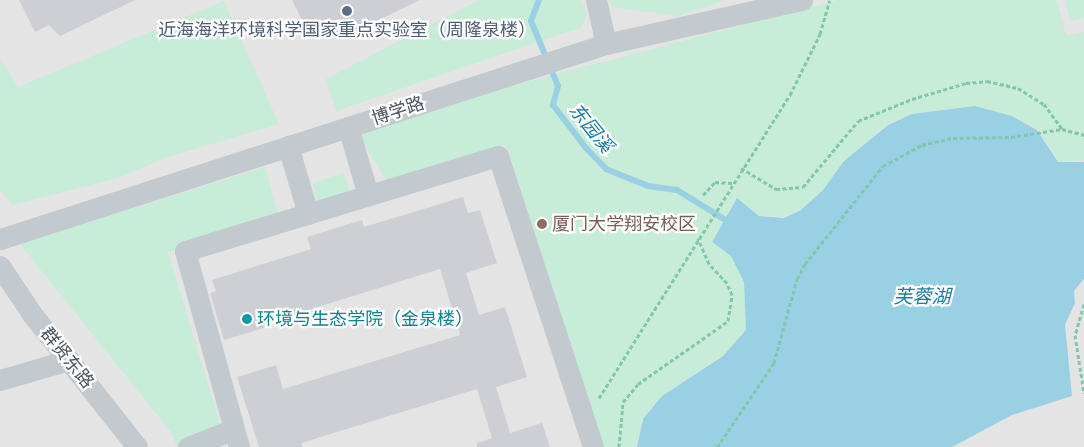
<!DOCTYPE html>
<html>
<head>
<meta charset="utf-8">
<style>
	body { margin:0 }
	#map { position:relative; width:1084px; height:447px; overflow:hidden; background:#f4f3f3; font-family:Inter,"Noto Sans SC",sans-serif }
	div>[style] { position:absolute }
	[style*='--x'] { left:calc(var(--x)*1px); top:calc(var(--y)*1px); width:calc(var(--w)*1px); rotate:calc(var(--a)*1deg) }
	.education>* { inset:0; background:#e5e4e4 }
	.green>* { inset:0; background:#c7ecd8 }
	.water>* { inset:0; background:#99d0e4 }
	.stream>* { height:6px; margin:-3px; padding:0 3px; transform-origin:3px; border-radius:3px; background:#99d0e4 }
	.building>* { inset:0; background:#cdcfd4 }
	.path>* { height:3px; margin-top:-1.5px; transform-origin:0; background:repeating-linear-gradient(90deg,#82c7a9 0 4px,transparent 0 6.5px) }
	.minor>* { height:21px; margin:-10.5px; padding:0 10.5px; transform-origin:10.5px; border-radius:10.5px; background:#c2c9cf }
	.dots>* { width:14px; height:14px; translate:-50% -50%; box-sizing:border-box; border:2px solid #fff; border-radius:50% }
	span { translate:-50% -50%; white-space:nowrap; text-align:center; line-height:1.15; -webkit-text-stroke:4.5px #fff; paint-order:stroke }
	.service-label { font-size:18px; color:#4e5e75 }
	.street-label { font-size:18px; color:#4c545e }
	.education-label { font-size:18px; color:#785e54 }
	.left { translate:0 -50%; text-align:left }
	.culture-label { font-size:18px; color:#0d838f }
	.water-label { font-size:19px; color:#1c7da1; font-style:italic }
</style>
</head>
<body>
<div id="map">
	<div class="education">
		<i style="clip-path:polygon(0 0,1084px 0,1084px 447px,0 447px)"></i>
	</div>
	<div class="green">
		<i style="clip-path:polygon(479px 0,582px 0,586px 14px,582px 27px,336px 111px,326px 79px)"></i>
		<i style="clip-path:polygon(609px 0,726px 0,677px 16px,611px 7px)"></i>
		<i style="clip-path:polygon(838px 0,1057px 0,1066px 36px,1084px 32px,1084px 160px,1058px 162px,1038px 129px,1012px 116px,975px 106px,912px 114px,888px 124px,844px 161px,823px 190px,801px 210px,784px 217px,759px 215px,736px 198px,712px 242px,731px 256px,744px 282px,746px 331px,723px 355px,662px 396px,642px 419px,637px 447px,601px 447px,504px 145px,388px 183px,357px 132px,504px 88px)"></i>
		<i style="clip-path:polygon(1065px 0,1084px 0,1084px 18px,1070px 21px)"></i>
		<i style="clip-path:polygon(224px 1px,279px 124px,165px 158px,118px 178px,12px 205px,0 190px,0 59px,18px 87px)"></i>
		<i style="clip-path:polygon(265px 167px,279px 218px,168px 252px,227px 447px,177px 447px,171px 432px,20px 244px)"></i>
		<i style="clip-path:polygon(344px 173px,350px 192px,318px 202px,312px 183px)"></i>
	</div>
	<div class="water">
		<i style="clip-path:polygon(975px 106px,1012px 116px,1037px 130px,1058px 162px,1084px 162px,1084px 279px,1074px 291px,1075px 303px,1065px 325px,1072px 396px,1012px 415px,952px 447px,637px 447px,643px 419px,662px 396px,723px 356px,746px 330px,744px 282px,731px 256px,712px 242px,737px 198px,759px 216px,784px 218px,801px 210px,823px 190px,844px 161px,888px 125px,912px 114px)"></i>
	</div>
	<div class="stream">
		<i style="--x:539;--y:0;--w:22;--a:111"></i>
		<i style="--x:531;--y:21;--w:70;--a:67.4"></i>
		<i style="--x:558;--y:86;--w:20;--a:105"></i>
		<i style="--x:553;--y:105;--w:54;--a:52.5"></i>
		<i style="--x:586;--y:148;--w:29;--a:46"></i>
		<i style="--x:606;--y:169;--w:45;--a:22"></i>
		<i style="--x:648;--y:186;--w:29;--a:8"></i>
		<i style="--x:677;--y:190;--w:65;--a:31.7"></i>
	</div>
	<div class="building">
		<i style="clip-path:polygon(19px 0,135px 0,60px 36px,49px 25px,35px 32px)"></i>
		<i style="clip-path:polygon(292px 0,420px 0,340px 39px,332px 23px,309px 34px)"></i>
		<i style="clip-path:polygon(463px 197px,468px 213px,480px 210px,497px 263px,466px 273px,479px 315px,505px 307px,527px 377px,496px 387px,510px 433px,542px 423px,550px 447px,477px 447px,477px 443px,492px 438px,477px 389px,301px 443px,302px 447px,259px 447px,237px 377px,276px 365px,283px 389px,460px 335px,440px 269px,263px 324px,264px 328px,224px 340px,210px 293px,216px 291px,212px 280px,311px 249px,307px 237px,362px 220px,364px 227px)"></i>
	</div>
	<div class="path">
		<i style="--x:741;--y:168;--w:41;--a:31"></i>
		<i style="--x:776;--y:189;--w:27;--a:-4"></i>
		<i style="--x:803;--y:187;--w:86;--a:-50.2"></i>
		<i style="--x:858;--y:121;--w:58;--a:-22.2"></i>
		<i style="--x:912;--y:99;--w:56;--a:-16.5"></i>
		<i style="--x:966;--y:83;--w:21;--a:-5"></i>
		<i style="--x:987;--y:81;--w:32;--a:13"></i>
		<i style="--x:1018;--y:88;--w:31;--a:32"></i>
		<i style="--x:1044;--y:104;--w:31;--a:54"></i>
		<i style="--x:703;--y:195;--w:18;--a:-47"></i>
		<i style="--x:715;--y:182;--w:17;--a:3"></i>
		<i style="--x:1084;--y:304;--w:32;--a:106"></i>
		<i style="--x:1075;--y:335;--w:59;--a:81.2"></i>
		<i style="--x:599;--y:398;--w:358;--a:-57.8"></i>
		<i style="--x:790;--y:95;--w:68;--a:-63.8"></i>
		<i style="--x:820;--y:34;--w:35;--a:-74"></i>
		<i style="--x:619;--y:447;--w:45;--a:-84.9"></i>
		<i style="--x:623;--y:402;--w:23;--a:-50"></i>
		<i style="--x:638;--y:384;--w:110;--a:-35"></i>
		<i style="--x:728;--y:321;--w:26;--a:-81"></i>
		<i style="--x:732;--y:295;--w:13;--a:-113"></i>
		<i style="--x:727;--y:283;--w:26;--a:-133"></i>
		<i style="--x:709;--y:264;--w:28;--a:-113"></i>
		<i style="--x:717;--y:447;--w:102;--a:-55.8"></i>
		<i style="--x:774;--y:363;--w:87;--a:-74.7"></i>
		<i style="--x:797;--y:279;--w:17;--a:-62"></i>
		<i style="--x:805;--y:264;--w:125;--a:-51.5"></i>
		<i style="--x:883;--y:166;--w:44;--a:-28.3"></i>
		<i style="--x:922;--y:145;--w:32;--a:-13"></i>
		<i style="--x:953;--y:138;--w:58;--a:-1"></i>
		<i style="--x:1011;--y:137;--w:52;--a:-8.9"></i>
		<i style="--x:1062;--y:129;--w:23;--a:15"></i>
	</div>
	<div class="minor">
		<i style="--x:596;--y:0;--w:45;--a:77.2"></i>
		<i style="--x:348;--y:127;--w:71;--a:73.6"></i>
		<i style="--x:288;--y:146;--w:71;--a:73.6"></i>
		<i style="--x:0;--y:239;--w:637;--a:-17.84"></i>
		<i style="--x:606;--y:44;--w:201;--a:-12.7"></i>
		<i style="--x:0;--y:266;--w:58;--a:56.3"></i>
		<i style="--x:32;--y:314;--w:169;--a:51.7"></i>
		<i style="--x:0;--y:380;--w:72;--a:-16.2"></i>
		<i style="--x:188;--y:447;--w:49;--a:-21.4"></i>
		<i style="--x:239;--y:447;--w:203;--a:-105.4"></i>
		<i style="--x:185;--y:251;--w:327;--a:-16.9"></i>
		<i style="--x:498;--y:156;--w:306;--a:71.9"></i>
	</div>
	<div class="dots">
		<i style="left:347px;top:11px;background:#5c6f8a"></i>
		<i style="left:542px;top:224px;background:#8d6e63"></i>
		<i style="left:247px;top:319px;background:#0f9aa8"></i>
	</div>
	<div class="service-label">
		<span style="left:347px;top:30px">近海海洋环境科学国家重点实验室（周隆泉楼）</span>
	</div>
	<div class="street-label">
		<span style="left:398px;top:111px;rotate:-18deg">博学路</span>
		<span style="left:67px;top:358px;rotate:51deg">群贤东路</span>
	</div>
	<div class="education-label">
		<span class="left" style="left:552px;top:224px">厦门大学翔安校区</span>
	</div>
	<div class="culture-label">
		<span class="left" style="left:257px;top:319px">环境与生态学院（金泉楼）</span>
	</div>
	<div class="water-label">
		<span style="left:591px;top:128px;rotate:51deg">东园溪</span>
		<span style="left:922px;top:297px">芙蓉湖</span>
	</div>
</div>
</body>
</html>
